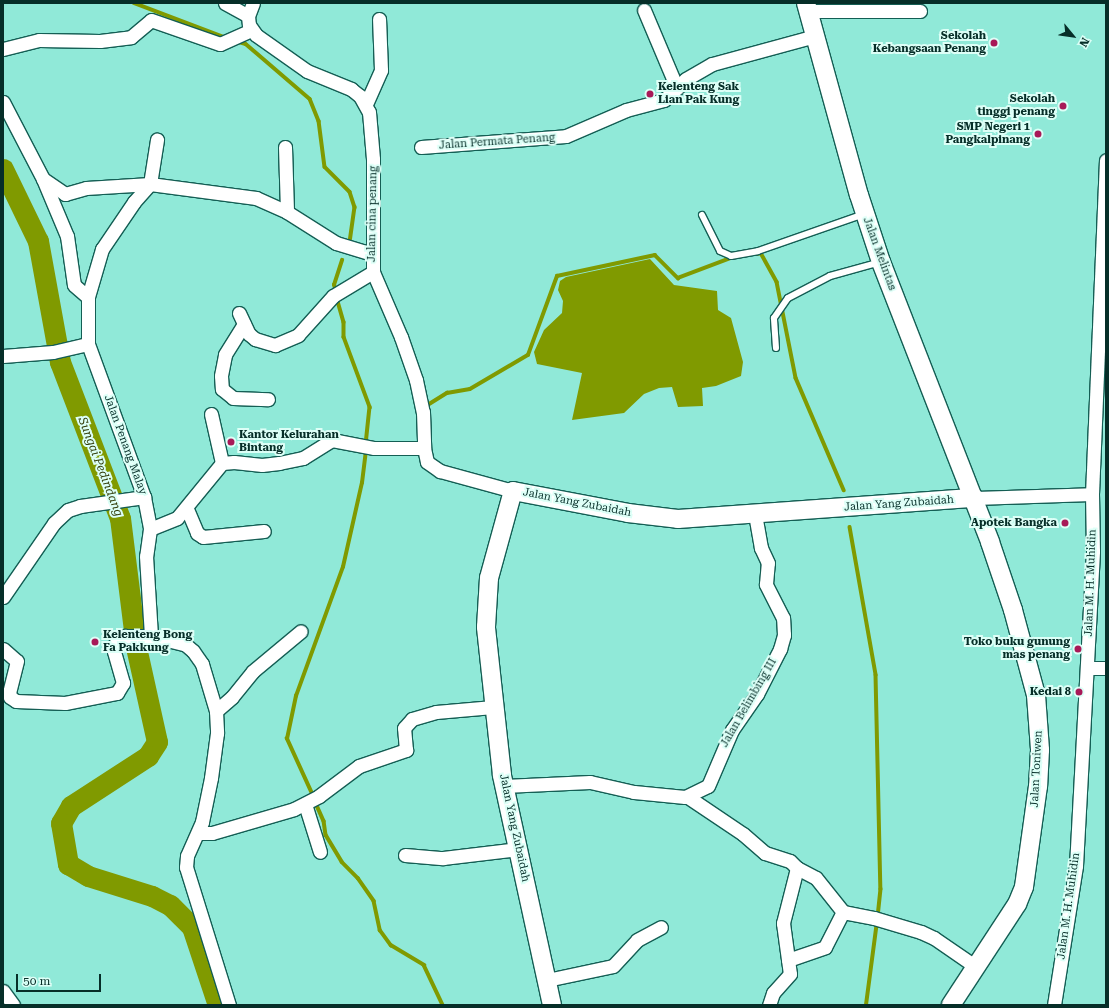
<!DOCTYPE html>
<html>
<head>
<meta charset="utf-8">
<style>
	body { margin:0 }
	#map { position:relative; width:1109px; height:1008px; overflow:hidden; background:#90e9d8; font-family:"Roboto Serif",serif }
	div>[style] { position:absolute }
	[style*='--x'] { left:calc(var(--x)*1px); top:calc(var(--y)*1px); width:calc(var(--w)*1px); rotate:calc(var(--a)*1deg) }
	.water>* { inset:0; background:#809a00 }
	.stream>* { height:3.5px; margin:-1.75px; padding:0 1.75px; transform-origin:1.75px; border-radius:1.75px; background:#809a00 }
	.river>* { height:21px; margin:-10.5px; padding:0 10.5px; transform-origin:10.5px; border-radius:10.5px; background:#809a00 }
	.roads { filter:drop-shadow(1px 0 #145e54) drop-shadow(-1px 0 #145e54) drop-shadow(0 1px #145e54) drop-shadow(0 -1px #145e54) }
	.lane>* { height:6px; margin:-3px; padding:0 3px; transform-origin:3px; border-radius:3px; background:#fff }
	.street>* { height:13px; margin:-6.5px; padding:0 6.5px; transform-origin:6.5px; border-radius:6.5px; background:#fff }
	.secondary>* { height:18px; margin:-9px; padding:0 9px; transform-origin:9px; border-radius:9px; background:#fff }
	.dots>* { width:11px; height:11px; translate:-50% -50%; box-sizing:border-box; border:2px solid #ddfff7; border-radius:50% }
	span { translate:-50% -50%; white-space:nowrap; text-align:center; line-height:1.15; -webkit-text-stroke:4px #ddfff7; paint-order:stroke }
	.poi-label { font-size:11px; color:#062e28; font-weight:700 }
	.right { translate:-100% -50%; text-align:right }
	.left { translate:0 -50%; text-align:left }
	.street-label { font-size:11px; color:#062e28 }
	.water-label { font-size:12px; color:#323d09; font-style:italic }
	.frame { position:absolute; inset:0; border:4px solid #062e28; pointer-events:none }
	.north { position:absolute; left:1053px; top:16px; width:40px; height:40px; -webkit-text-stroke:3px #ddfff7; paint-order:stroke; rotate:119deg; font-size:11px; font-weight:700; line-height:16px; text-align:center; color:#062e28 }
	.north::after { content:''; display:block; margin:auto; width:14px; height:18px; background:#062e28; clip-path:polygon(50% 0,100% 100%,50% 72%,0 100%) }
	.scale { position:absolute; left:16px; top:974px; width:85px; height:18px; box-sizing:border-box; border:2px solid #062e28; border-top:0; padding-left:5px; font-size:12px; line-height:14px; white-space:nowrap; color:#062e28; -webkit-text-stroke:3px #ddfff7; paint-order:stroke }
</style>
</head>
<body>
<div id="map">
	<div class="water">
		<i style="clip-path:polygon(650px 259px,674px 285px,717px 291px,718px 310px,731px 318px,743px 362px,741px 376px,716px 386px,702px 388px,703px 406px,678px 407px,672px 387px,659px 388px,644px 394px,624px 413px,572px 420px,582px 373px,537px 364px,534px 352px,544px 330px,562px 313px,563px 301px,558px 290px,560px 281px,566px 277px)"></i>
	</div>
	<div class="stream">
		<i style="--x:134;--y:3;--w:96;--a:20.7"></i>
		<i style="--x:236;--y:41;--w:10;--a:17"></i>
		<i style="--x:246;--y:44;--w:84;--a:40.7"></i>
		<i style="--x:310;--y:99;--w:24;--a:68"></i>
		<i style="--x:319;--y:121;--w:46;--a:82.6"></i>
		<i style="--x:325;--y:167;--w:35;--a:45"></i>
		<i style="--x:350;--y:192;--w:16;--a:72"></i>
		<i style="--x:355;--y:207;--w:36;--a:98"></i>
		<i style="--x:757;--y:254;--w:4;--a:-14"></i>
		<i style="--x:761;--y:253;--w:33;--a:61"></i>
		<i style="--x:777;--y:282;--w:98;--a:78.8"></i>
		<i style="--x:796;--y:378;--w:122;--a:66.8"></i>
		<i style="--x:336;--y:292;--w:7;--a:-106"></i>
		<i style="--x:334;--y:285;--w:26;--a:-72"></i>
		<i style="--x:337;--y:298;--w:25;--a:74"></i>
		<i style="--x:344;--y:322;--w:15;--a:90"></i>
		<i style="--x:344;--y:337;--w:75;--a:69.6"></i>
		<i style="--x:370;--y:407;--w:36;--a:96"></i>
		<i style="--x:426;--y:406;--w:25;--a:-32"></i>
		<i style="--x:447;--y:393;--w:23;--a:-10"></i>
		<i style="--x:470;--y:389;--w:67;--a:-30.4"></i>
		<i style="--x:528;--y:355;--w:84;--a:-69.8"></i>
		<i style="--x:557;--y:276;--w:100;--a:-12.1"></i>
		<i style="--x:655;--y:255;--w:33;--a:45"></i>
		<i style="--x:678;--y:278;--w:59;--a:-20.9"></i>
		<i style="--x:850;--y:527;--w:150;--a:80"></i>
		<i style="--x:876;--y:675;--w:214;--a:88.7"></i>
		<i style="--x:881;--y:889;--w:27;--a:96"></i>
		<i style="--x:313;--y:796;--w:63;--a:-114.5"></i>
		<i style="--x:287;--y:739;--w:44;--a:-78.2"></i>
		<i style="--x:296;--y:696;--w:137;--a:-70"></i>
		<i style="--x:343;--y:567;--w:86;--a:-77.3"></i>
		<i style="--x:362;--y:483;--w:34;--a:-83"></i>
		<i style="--x:315;--y:801;--w:22;--a:66"></i>
		<i style="--x:324;--y:821;--w:14;--a:82"></i>
		<i style="--x:326;--y:835;--w:31;--a:59"></i>
		<i style="--x:342;--y:862;--w:23;--a:45"></i>
		<i style="--x:358;--y:878;--w:28;--a:55"></i>
		<i style="--x:374;--y:901;--w:30;--a:78"></i>
		<i style="--x:380;--y:930;--w:19;--a:54"></i>
		<i style="--x:391;--y:945;--w:39;--a:31"></i>
		<i style="--x:424;--y:965;--w:44;--a:64.6"></i>
		<i style="--x:866;--y:1005;--w:84;--a:-82.5"></i>
	</div>
	<div class="river">
		<i style="--x:3;--y:169;--w:80;--a:64.1"></i>
		<i style="--x:38;--y:241;--w:123;--a:79.7"></i>
		<i style="--x:60;--y:362;--w:167;--a:69"></i>
		<i style="--x:120;--y:518;--w:130;--a:82.9"></i>
		<i style="--x:136;--y:647;--w:97;--a:77.5"></i>
		<i style="--x:157;--y:742;--w:17;--a:123"></i>
		<i style="--x:148;--y:756;--w:92;--a:147"></i>
		<i style="--x:71;--y:806;--w:20;--a:120"></i>
		<i style="--x:61;--y:823;--w:42;--a:80.3"></i>
		<i style="--x:68;--y:864;--w:23;--a:31"></i>
		<i style="--x:88;--y:876;--w:67;--a:17.4"></i>
		<i style="--x:152;--y:896;--w:20;--a:27"></i>
		<i style="--x:170;--y:905;--w:31;--a:45"></i>
		<i style="--x:192;--y:927;--w:82;--a:71.6"></i>
	</div>
	<div class="roads">
		<div class="lane">
			<i style="--x:702;--y:215;--w:40;--a:63.4"></i>
			<i style="--x:720;--y:251;--w:12;--a:24"></i>
			<i style="--x:731;--y:256;--w:27;--a:-10"></i>
			<i style="--x:758;--y:251;--w:112;--a:-19.2"></i>
			<i style="--x:776;--y:348;--w:30;--a:-94"></i>
			<i style="--x:774;--y:318;--w:24;--a:-55"></i>
			<i style="--x:788;--y:298;--w:47;--a:-27.6"></i>
			<i style="--x:830;--y:276;--w:52;--a:-15.6"></i>
		</div>
		<div class="street">
			<i style="--x:225;--y:3;--w:26;--a:29"></i>
			<i style="--x:253;--y:3;--w:14;--a:111"></i>
			<i style="--x:248;--y:16;--w:9;--a:84"></i>
			<i style="--x:249;--y:25;--w:12;--a:55"></i>
			<i style="--x:256;--y:35;--w:62;--a:35.2"></i>
			<i style="--x:307;--y:71;--w:48;--a:22.2"></i>
			<i style="--x:351;--y:89;--w:11;--a:38"></i>
			<i style="--x:360;--y:96;--w:18;--a:61"></i>
			<i style="--x:369;--y:112;--w:47;--a:85.1"></i>
			<i style="--x:373;--y:159;--w:113;--a:90"></i>
			<i style="--x:373;--y:272;--w:71;--a:66.7"></i>
			<i style="--x:401;--y:337;--w:46;--a:70.8"></i>
			<i style="--x:416;--y:380;--w:33;--a:78"></i>
			<i style="--x:423;--y:412;--w:36;--a:88"></i>
			<i style="--x:424;--y:448;--w:14;--a:78"></i>
			<i style="--x:427;--y:462;--w:16;--a:35"></i>
			<i style="--x:440;--y:471;--w:76;--a:15.3"></i>
			<i style="--x:644;--y:10;--w:85;--a:67.1"></i>
			<i style="--x:808;--y:11;--w:112;--a:0"></i>
			<i style="--x:3;--y:49;--w:37;--a:-14"></i>
			<i style="--x:39;--y:40;--w:61;--a:0.9"></i>
			<i style="--x:100;--y:41;--w:31;--a:-7"></i>
			<i style="--x:131;--y:37;--w:26;--a:-40"></i>
			<i style="--x:151;--y:20;--w:73;--a:19.2"></i>
			<i style="--x:220;--y:44;--w:34;--a:-24"></i>
			<i style="--x:3;--y:102;--w:87;--a:62.5"></i>
			<i style="--x:43;--y:179;--w:27;--a:34"></i>
			<i style="--x:65;--y:194;--w:22;--a:-16"></i>
			<i style="--x:86;--y:188;--w:64;--a:-3.6"></i>
			<i style="--x:150;--y:184;--w:107;--a:7.5"></i>
			<i style="--x:256;--y:198;--w:34;--a:24"></i>
			<i style="--x:287;--y:212;--w:58;--a:32.3"></i>
			<i style="--x:336;--y:243;--w:37;--a:17"></i>
			<i style="--x:366;--y:104;--w:37;--a:-66"></i>
			<i style="--x:381;--y:70;--w:51;--a:-92.2"></i>
			<i style="--x:285;--y:147;--w:65;--a:88.2"></i>
			<i style="--x:421;--y:147;--w:145;--a:-4.3"></i>
			<i style="--x:566;--y:136;--w:65;--a:-23.4"></i>
			<i style="--x:626;--y:110;--w:39;--a:-15"></i>
			<i style="--x:664;--y:100;--w:30;--a:-44"></i>
			<i style="--x:686;--y:79;--w:30;--a:-30"></i>
			<i style="--x:712;--y:64;--w:107;--a:-15.2"></i>
			<i style="--x:43;--y:179;--w:62;--a:67.2"></i>
			<i style="--x:67;--y:236;--w:49;--a:81.9"></i>
			<i style="--x:74;--y:285;--w:18;--a:41"></i>
			<i style="--x:150;--y:184;--w:24;--a:132"></i>
			<i style="--x:134;--y:202;--w:57;--a:124.2"></i>
			<i style="--x:102;--y:249;--w:50;--a:106.3"></i>
			<i style="--x:88;--y:297;--w:47;--a:90"></i>
			<i style="--x:88;--y:344;--w:163;--a:69.9"></i>
			<i style="--x:144;--y:497;--w:33;--a:79"></i>
			<i style="--x:150;--y:529;--w:27;--a:98"></i>
			<i style="--x:146;--y:556;--w:80;--a:86.4"></i>
			<i style="--x:151;--y:636;--w:36;--a:14"></i>
			<i style="--x:186;--y:645;--w:9;--a:41"></i>
			<i style="--x:193;--y:651;--w:16;--a:55"></i>
			<i style="--x:202;--y:664;--w:49;--a:73.4"></i>
			<i style="--x:216;--y:711;--w:22;--a:87"></i>
			<i style="--x:217;--y:733;--w:45;--a:97.6"></i>
			<i style="--x:211;--y:778;--w:45;--a:101.6"></i>
			<i style="--x:202;--y:822;--w:37;--a:114"></i>
			<i style="--x:187;--y:856;--w:11;--a:95"></i>
			<i style="--x:186;--y:867;--w:145;--a:72.7"></i>
			<i style="--x:150;--y:184;--w:45;--a:-81"></i>
			<i style="--x:239;--y:313;--w:23;--a:65"></i>
			<i style="--x:249;--y:334;--w:8;--a:40"></i>
			<i style="--x:255;--y:339;--w:21;--a:17"></i>
			<i style="--x:275;--y:345;--w:25;--a:-23"></i>
			<i style="--x:298;--y:335;--w:52;--a:-48.1"></i>
			<i style="--x:333;--y:296;--w:47;--a:-31"></i>
			<i style="--x:244;--y:324;--w:36;--a:122"></i>
			<i style="--x:225;--y:355;--w:21;--a:101"></i>
			<i style="--x:221;--y:376;--w:13;--a:86"></i>
			<i style="--x:222;--y:389;--w:14;--a:39"></i>
			<i style="--x:233;--y:398;--w:35;--a:2"></i>
			<i style="--x:3;--y:356;--w:50;--a:-4.6"></i>
			<i style="--x:53;--y:352;--w:36;--a:-13"></i>
			<i style="--x:211;--y:414;--w:50;--a:77.3"></i>
			<i style="--x:974;--y:498;--w:118;--a:-1.9"></i>
			<i style="--x:187;--y:509;--w:26;--a:67"></i>
			<i style="--x:197;--y:533;--w:7;--a:34"></i>
			<i style="--x:203;--y:537;--w:61;--a:-5.6"></i>
			<i style="--x:150;--y:529;--w:29;--a:-22"></i>
			<i style="--x:177;--y:518;--w:71;--a:-50.7"></i>
			<i style="--x:222;--y:463;--w:12;--a:-5"></i>
			<i style="--x:234;--y:462;--w:28;--a:6"></i>
			<i style="--x:262;--y:465;--w:17;--a:-7"></i>
			<i style="--x:279;--y:463;--w:25;--a:-12"></i>
			<i style="--x:303;--y:458;--w:34;--a:-32"></i>
			<i style="--x:332;--y:440;--w:43;--a:10.8"></i>
			<i style="--x:374;--y:448;--w:50;--a:0"></i>
			<i style="--x:3;--y:597;--w:90;--a:-55.4"></i>
			<i style="--x:54;--y:523;--w:19;--a:-43"></i>
			<i style="--x:68;--y:510;--w:13;--a:-18"></i>
			<i style="--x:80;--y:506;--w:65;--a:-8"></i>
			<i style="--x:3;--y:649;--w:18;--a:41"></i>
			<i style="--x:17;--y:661;--w:32;--a:104"></i>
			<i style="--x:9;--y:692;--w:5;--a:79"></i>
			<i style="--x:10;--y:697;--w:7;--a:34"></i>
			<i style="--x:16;--y:701;--w:49;--a:2.3"></i>
			<i style="--x:65;--y:703;--w:53;--a:-10.9"></i>
			<i style="--x:117;--y:693;--w:12;--a:-59"></i>
			<i style="--x:123;--y:683;--w:33;--a:-106"></i>
			<i style="--x:114;--y:651;--w:7;--a:-82"></i>
			<i style="--x:115;--y:644;--w:13;--a:-39"></i>
			<i style="--x:125;--y:636;--w:26;--a:0"></i>
			<i style="--x:1088;--y:668;--w:18;--a:0"></i>
			<i style="--x:216;--y:711;--w:21;--a:-41"></i>
			<i style="--x:232;--y:697;--w:33;--a:-51"></i>
			<i style="--x:253;--y:671;--w:62;--a:-39.8"></i>
			<i style="--x:504;--y:786;--w:86;--a:-2.7"></i>
			<i style="--x:590;--y:782;--w:45;--a:12.8"></i>
			<i style="--x:634;--y:792;--w:51;--a:5.6"></i>
			<i style="--x:685;--y:797;--w:25;--a:-26"></i>
			<i style="--x:708;--y:786;--w:61;--a:-66.8"></i>
			<i style="--x:732;--y:730;--w:44;--a:-55.2"></i>
			<i style="--x:757;--y:694;--w:51;--a:-62.9"></i>
			<i style="--x:780;--y:649;--w:15;--a:-74"></i>
			<i style="--x:784;--y:635;--w:17;--a:-93"></i>
			<i style="--x:783;--y:618;--w:38;--a:-117"></i>
			<i style="--x:766;--y:584;--w:21;--a:-85"></i>
			<i style="--x:768;--y:563;--w:17;--a:-115"></i>
			<i style="--x:761;--y:548;--w:35;--a:-100"></i>
			<i style="--x:688;--y:797;--w:66;--a:33.9"></i>
			<i style="--x:743;--y:834;--w:29;--a:41"></i>
			<i style="--x:765;--y:853;--w:26;--a:18"></i>
			<i style="--x:790;--y:861;--w:10;--a:45"></i>
			<i style="--x:797;--y:868;--w:57;--a:104.3"></i>
			<i style="--x:783;--y:923;--w:51;--a:82.2"></i>
			<i style="--x:790;--y:974;--w:25;--a:132"></i>
			<i style="--x:773;--y:993;--w:13;--a:108"></i>
			<i style="--x:305;--y:804;--w:50;--a:72.6"></i>
			<i style="--x:198;--y:833;--w:14;--a:0"></i>
			<i style="--x:212;--y:833;--w:85;--a:-16.3"></i>
			<i style="--x:294;--y:809;--w:28;--a:-27"></i>
			<i style="--x:319;--y:796;--w:50;--a:-36.9"></i>
			<i style="--x:359;--y:766;--w:50;--a:-18.8"></i>
			<i style="--x:406;--y:750;--w:22;--a:-95"></i>
			<i style="--x:404;--y:728;--w:12;--a:-48"></i>
			<i style="--x:412;--y:719;--w:25;--a:-16"></i>
			<i style="--x:436;--y:712;--w:57;--a:-5"></i>
			<i style="--x:405;--y:855;--w:38;--a:5"></i>
			<i style="--x:443;--y:858;--w:76;--a:-6.8"></i>
			<i style="--x:797;--y:868;--w:21;--a:28"></i>
			<i style="--x:816;--y:878;--w:43;--a:51.5"></i>
			<i style="--x:843;--y:912;--w:32;--a:11"></i>
			<i style="--x:874;--y:918;--w:49;--a:16.6"></i>
			<i style="--x:921;--y:932;--w:14;--a:25"></i>
			<i style="--x:934;--y:938;--w:51;--a:34.6"></i>
			<i style="--x:788;--y:960;--w:39;--a:-19"></i>
			<i style="--x:825;--y:947;--w:39;--a:-63"></i>
			<i style="--x:547;--y:980;--w:67;--a:-12"></i>
			<i style="--x:613;--y:966;--w:35;--a:-47"></i>
			<i style="--x:637;--y:940;--w:27;--a:-28"></i>
			<i style="--x:3;--y:991;--w:17;--a:54"></i>
			<i style="--x:1054;--y:1005;--w:141;--a:-81"></i>
			<i style="--x:1076;--y:866;--w:315;--a:-86.9"></i>
			<i style="--x:1093;--y:551;--w:57;--a:-91"></i>
			<i style="--x:1092;--y:494;--w:334;--a:-87.6"></i>
		</div>
		<div class="secondary">
			<i style="--x:806;--y:3;--w:199;--a:74.6"></i>
			<i style="--x:859;--y:195;--w:71;--a:71.8"></i>
			<i style="--x:881;--y:262;--w:300;--a:68.7"></i>
			<i style="--x:990;--y:542;--w:72;--a:71.3"></i>
			<i style="--x:1013;--y:610;--w:88;--a:74.9"></i>
			<i style="--x:1036;--y:695;--w:55;--a:85.8"></i>
			<i style="--x:1040;--y:750;--w:36;--a:93"></i>
			<i style="--x:1038;--y:786;--w:102;--a:97.9"></i>
			<i style="--x:1024;--y:887;--w:18;--a:112"></i>
			<i style="--x:1017;--y:904;--w:121;--a:123.2"></i>
			<i style="--x:552;--y:1005;--w:235;--a:-102.3"></i>
			<i style="--x:502;--y:775;--w:149;--a:-96.2"></i>
			<i style="--x:486;--y:627;--w:49;--a:-86.5"></i>
			<i style="--x:489;--y:578;--w:90;--a:-74.6"></i>
			<i style="--x:513;--y:491;--w:117;--a:10.8"></i>
			<i style="--x:628;--y:513;--w:50;--a:6.8"></i>
			<i style="--x:678;--y:519;--w:297;--a:-4.1"></i>
		</div>
	</div>
	<div class="dots">
		<i style="left:994px;top:43px;background:#a81958"></i>
		<i style="left:650px;top:94px;background:#a81958"></i>
		<i style="left:1063px;top:106px;background:#a81958"></i>
		<i style="left:1038px;top:134px;background:#a81958"></i>
		<i style="left:231px;top:442px;background:#a81958"></i>
		<i style="left:1065px;top:523px;background:#a81958"></i>
		<i style="left:95px;top:642px;background:#a81958"></i>
		<i style="left:1078px;top:649px;background:#a81958"></i>
		<i style="left:1079px;top:692px;background:#a81958"></i>
	</div>
	<div class="poi-label">
		<span class="right" style="left:986px;top:43px">Sekolah<br>Kebangsaan Penang</span>
		<span class="left" style="left:658px;top:94px">Kelenteng Sak<br>Lian Pak Kung</span>
		<span class="right" style="left:1055px;top:106px">Sekolah<br>tinggi penang</span>
		<span class="right" style="left:1030px;top:134px">SMP Negeri 1<br>Pangkalpinang</span>
		<span class="left" style="left:239px;top:442px">Kantor Kelurahan<br>Bintang</span>
		<span class="right" style="left:1057px;top:523px">Apotek Bangka</span>
		<span class="left" style="left:103px;top:642px">Kelenteng Bong<br>Fa Pakkung</span>
		<span class="right" style="left:1070px;top:649px">Toko buku gunung<br>mas penang</span>
		<span class="right" style="left:1071px;top:692px">Kedai 8</span>
	</div>
	<div class="street-label">
		<span style="left:497px;top:142px;rotate:-4deg">Jalan Permata Penang</span>
		<span style="left:373px;top:214px;rotate:-89deg">Jalan cina penang</span>
		<span style="left:879px;top:254px;rotate:70deg">Jalan Melintas</span>
		<span style="left:125px;top:445px;rotate:70deg">Jalan Penang Malay</span>
		<span style="left:577px;top:503px;rotate:11deg">Jalan Yang Zubaidah</span>
		<span style="left:899px;top:504px;rotate:-4deg">Jalan Yang Zubaidah</span>
		<span style="left:1091px;top:583px;rotate:-88deg">Jalan M. H. Muhidin</span>
		<span style="left:749px;top:703px;rotate:-60deg">Jalan Belimbing III</span>
		<span style="left:1037px;top:769px;rotate:-87deg">Jalan Toniwen</span>
		<span style="left:514px;top:828px;rotate:78deg">Jalan Yang Zubaidah</span>
		<span style="left:1069px;top:906px;rotate:-82deg">Jalan M. H. Muhidin</span>
	</div>
	<div class="water-label">
		<span style="left:100px;top:467px;rotate:69deg">Sungai Pedindang</span>
	</div>
	<div class="frame"></div>
	<div class="north">N</div>
	<div class="scale">50 m</div>
</div>
</body>
</html>
